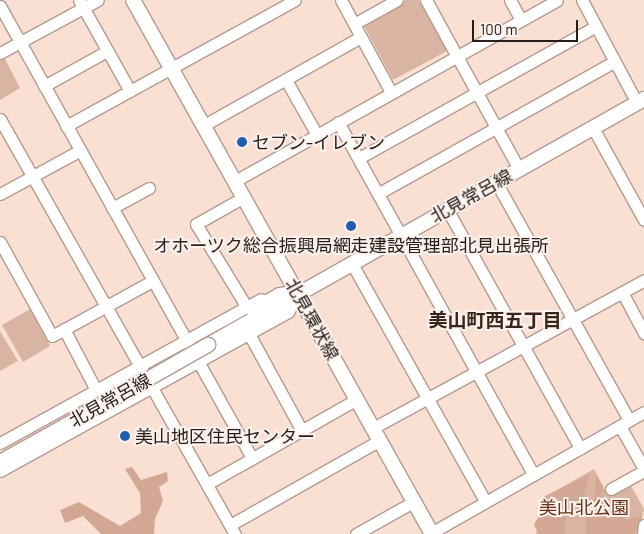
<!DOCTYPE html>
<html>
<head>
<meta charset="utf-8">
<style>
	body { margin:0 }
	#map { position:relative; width:644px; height:534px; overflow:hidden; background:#fae0d3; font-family:Barlow,"Noto Sans JP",sans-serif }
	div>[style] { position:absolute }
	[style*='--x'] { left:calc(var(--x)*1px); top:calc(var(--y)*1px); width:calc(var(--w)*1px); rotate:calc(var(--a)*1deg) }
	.green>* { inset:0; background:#dab4a2 }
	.forest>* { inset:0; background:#d2a894 }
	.roads { filter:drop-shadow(1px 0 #b39a8f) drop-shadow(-1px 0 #b39a8f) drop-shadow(0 1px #b39a8f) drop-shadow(0 -1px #b39a8f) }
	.minor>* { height:11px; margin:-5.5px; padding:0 5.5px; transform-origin:5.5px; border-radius:5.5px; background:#fff }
	.major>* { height:14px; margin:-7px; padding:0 7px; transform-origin:7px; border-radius:7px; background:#fff }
	.bridges { filter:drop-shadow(1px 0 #b39a8f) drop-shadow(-1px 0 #b39a8f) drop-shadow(0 1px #b39a8f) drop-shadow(0 -1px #b39a8f) }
	.major-bridge>* { height:14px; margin:-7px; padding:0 7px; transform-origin:7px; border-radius:7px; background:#fff }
	.dots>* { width:14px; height:14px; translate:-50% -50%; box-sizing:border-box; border:2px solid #fcf1ec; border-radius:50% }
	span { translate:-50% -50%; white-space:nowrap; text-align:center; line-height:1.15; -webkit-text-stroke:4px #fcf1ec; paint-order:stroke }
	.poi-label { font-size:18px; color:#271e19 }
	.left { translate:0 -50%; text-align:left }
	.street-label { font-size:18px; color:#271e19 }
	.park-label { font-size:18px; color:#683215 }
	.neighbourhood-label { font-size:19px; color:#38241b; font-weight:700 }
	.scale { position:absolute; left:472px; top:20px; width:106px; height:22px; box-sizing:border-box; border:2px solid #271e19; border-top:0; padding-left:6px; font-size:15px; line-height:18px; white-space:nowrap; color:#271e19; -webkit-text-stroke:4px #fcf1ec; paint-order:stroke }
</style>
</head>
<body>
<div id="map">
	<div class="green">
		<i style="clip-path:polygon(406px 0,419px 0,447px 51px,393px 80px,363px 24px)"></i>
		<i style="clip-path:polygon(3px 55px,20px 88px,0 100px,0 57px)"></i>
		<i style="clip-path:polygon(30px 309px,50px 346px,23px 362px,2px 325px)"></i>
		<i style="clip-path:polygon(0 331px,18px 361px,0 371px)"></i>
		<i style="clip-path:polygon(594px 469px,608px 495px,630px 484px,644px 509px,638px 534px,536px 534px,543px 498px)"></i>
	</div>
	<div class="forest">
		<i style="clip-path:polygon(132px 467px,141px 480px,167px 472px,168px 481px,159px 487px,163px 501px,155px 519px,154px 534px,101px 534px,83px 516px,65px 523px,60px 510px,79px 502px,120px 526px,141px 513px,140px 493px,125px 469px)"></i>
		<i style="clip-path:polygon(590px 474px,582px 501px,567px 511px,564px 534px,539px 534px,534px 525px,541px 511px,541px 498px)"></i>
		<i style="clip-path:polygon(596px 474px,604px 490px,600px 495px,606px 508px,615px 507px,627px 520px,642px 515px,635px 534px,586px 534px,586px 508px,595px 499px)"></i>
	</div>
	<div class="roads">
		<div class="minor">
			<i style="--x:79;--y:0;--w:104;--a:60.7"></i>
			<i style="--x:341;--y:0;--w:105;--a:61.5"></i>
			<i style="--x:426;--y:0;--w:193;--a:61.2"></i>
			<i style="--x:510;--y:0;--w:23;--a:61"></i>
			<i style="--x:582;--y:0;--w:117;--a:61.9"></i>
			<i style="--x:0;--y:6;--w:518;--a:60.86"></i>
			<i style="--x:354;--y:24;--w:49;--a:-29.2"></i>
			<i style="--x:0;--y:53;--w:111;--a:-28.4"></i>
			<i style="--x:286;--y:80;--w:63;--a:60.6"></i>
			<i style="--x:44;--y:86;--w:72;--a:-29.1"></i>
			<i style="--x:0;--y:119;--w:477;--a:60.5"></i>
			<i style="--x:338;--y:122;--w:402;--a:61"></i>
			<i style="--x:204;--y:125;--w:180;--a:-29.3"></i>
			<i style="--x:66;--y:126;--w:261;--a:-28.8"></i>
			<i style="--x:593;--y:128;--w:105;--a:61"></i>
			<i style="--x:359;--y:158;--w:271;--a:-29.1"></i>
			<i style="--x:235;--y:181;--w:369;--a:-29.3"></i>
			<i style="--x:496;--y:182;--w:273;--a:60.8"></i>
			<i style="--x:379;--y:193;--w:270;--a:-29.2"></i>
			<i style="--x:0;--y:194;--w:90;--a:-28.6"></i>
			<i style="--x:244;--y:197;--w:55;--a:150.6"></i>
			<i style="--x:196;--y:224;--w:96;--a:58.6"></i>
			<i style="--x:112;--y:208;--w:42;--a:-28.4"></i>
			<i style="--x:447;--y:209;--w:274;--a:60.9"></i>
			<i style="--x:0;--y:242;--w:107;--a:61"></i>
			<i style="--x:52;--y:336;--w:114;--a:-28.8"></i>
			<i style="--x:351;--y:262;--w:274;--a:60.7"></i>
			<i style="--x:622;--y:292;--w:47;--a:61.8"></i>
			<i style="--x:64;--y:329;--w:69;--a:62.3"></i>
			<i style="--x:249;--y:334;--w:111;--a:61.3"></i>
			<i style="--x:620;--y:426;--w:49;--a:60.8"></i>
			<i style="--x:373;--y:428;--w:309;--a:-28.6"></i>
			<i style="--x:0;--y:443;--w:298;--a:-28.9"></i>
			<i style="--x:0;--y:471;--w:329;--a:-28.9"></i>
			<i style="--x:288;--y:312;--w:21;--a:-61"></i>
			<i style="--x:207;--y:484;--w:172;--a:-29.5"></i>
			<i style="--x:611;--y:489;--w:38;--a:-29"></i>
			<i style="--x:230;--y:525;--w:172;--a:-29.5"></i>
			<i style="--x:431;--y:533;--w:245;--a:-29.6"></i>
			<i style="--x:356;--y:534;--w:65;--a:-29.3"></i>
			<i style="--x:643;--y:534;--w:9;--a:-84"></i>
		</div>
		<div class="major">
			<i style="--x:133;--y:0;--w:612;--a:60.75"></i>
			<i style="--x:253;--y:310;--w:31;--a:-29"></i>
			<i style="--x:280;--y:295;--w:17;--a:-7"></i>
			<i style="--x:208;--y:345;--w:501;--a:-29.43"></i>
			<i style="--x:0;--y:462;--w:111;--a:-29.1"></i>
		</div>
	</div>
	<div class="bridges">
		<div class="major-bridge">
			<i style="--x:97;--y:408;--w:128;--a:-29.6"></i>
		</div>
	</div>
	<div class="dots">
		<i style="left:242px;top:142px;background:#205daf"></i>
		<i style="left:351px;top:226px;background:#205daf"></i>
		<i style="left:125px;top:436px;background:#205daf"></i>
	</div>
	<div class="poi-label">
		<span class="left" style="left:252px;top:142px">セブン-イレブン</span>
		<span style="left:351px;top:245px">オホーツク総合振興局網走建設管理部北見出張所</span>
		<span class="left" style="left:135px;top:436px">美山地区住民センター</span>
	</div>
	<div class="street-label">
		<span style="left:471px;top:196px;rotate:-29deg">北見常呂線</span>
		<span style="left:312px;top:319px;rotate:61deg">北見環状線</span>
		<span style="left:110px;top:400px;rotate:-29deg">北見常呂線</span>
	</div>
	<div class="park-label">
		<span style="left:584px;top:507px">美山北公園</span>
	</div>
	<div class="neighbourhood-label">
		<span style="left:495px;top:320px">美山町西五丁目</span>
	</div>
	<div class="scale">100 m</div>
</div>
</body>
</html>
